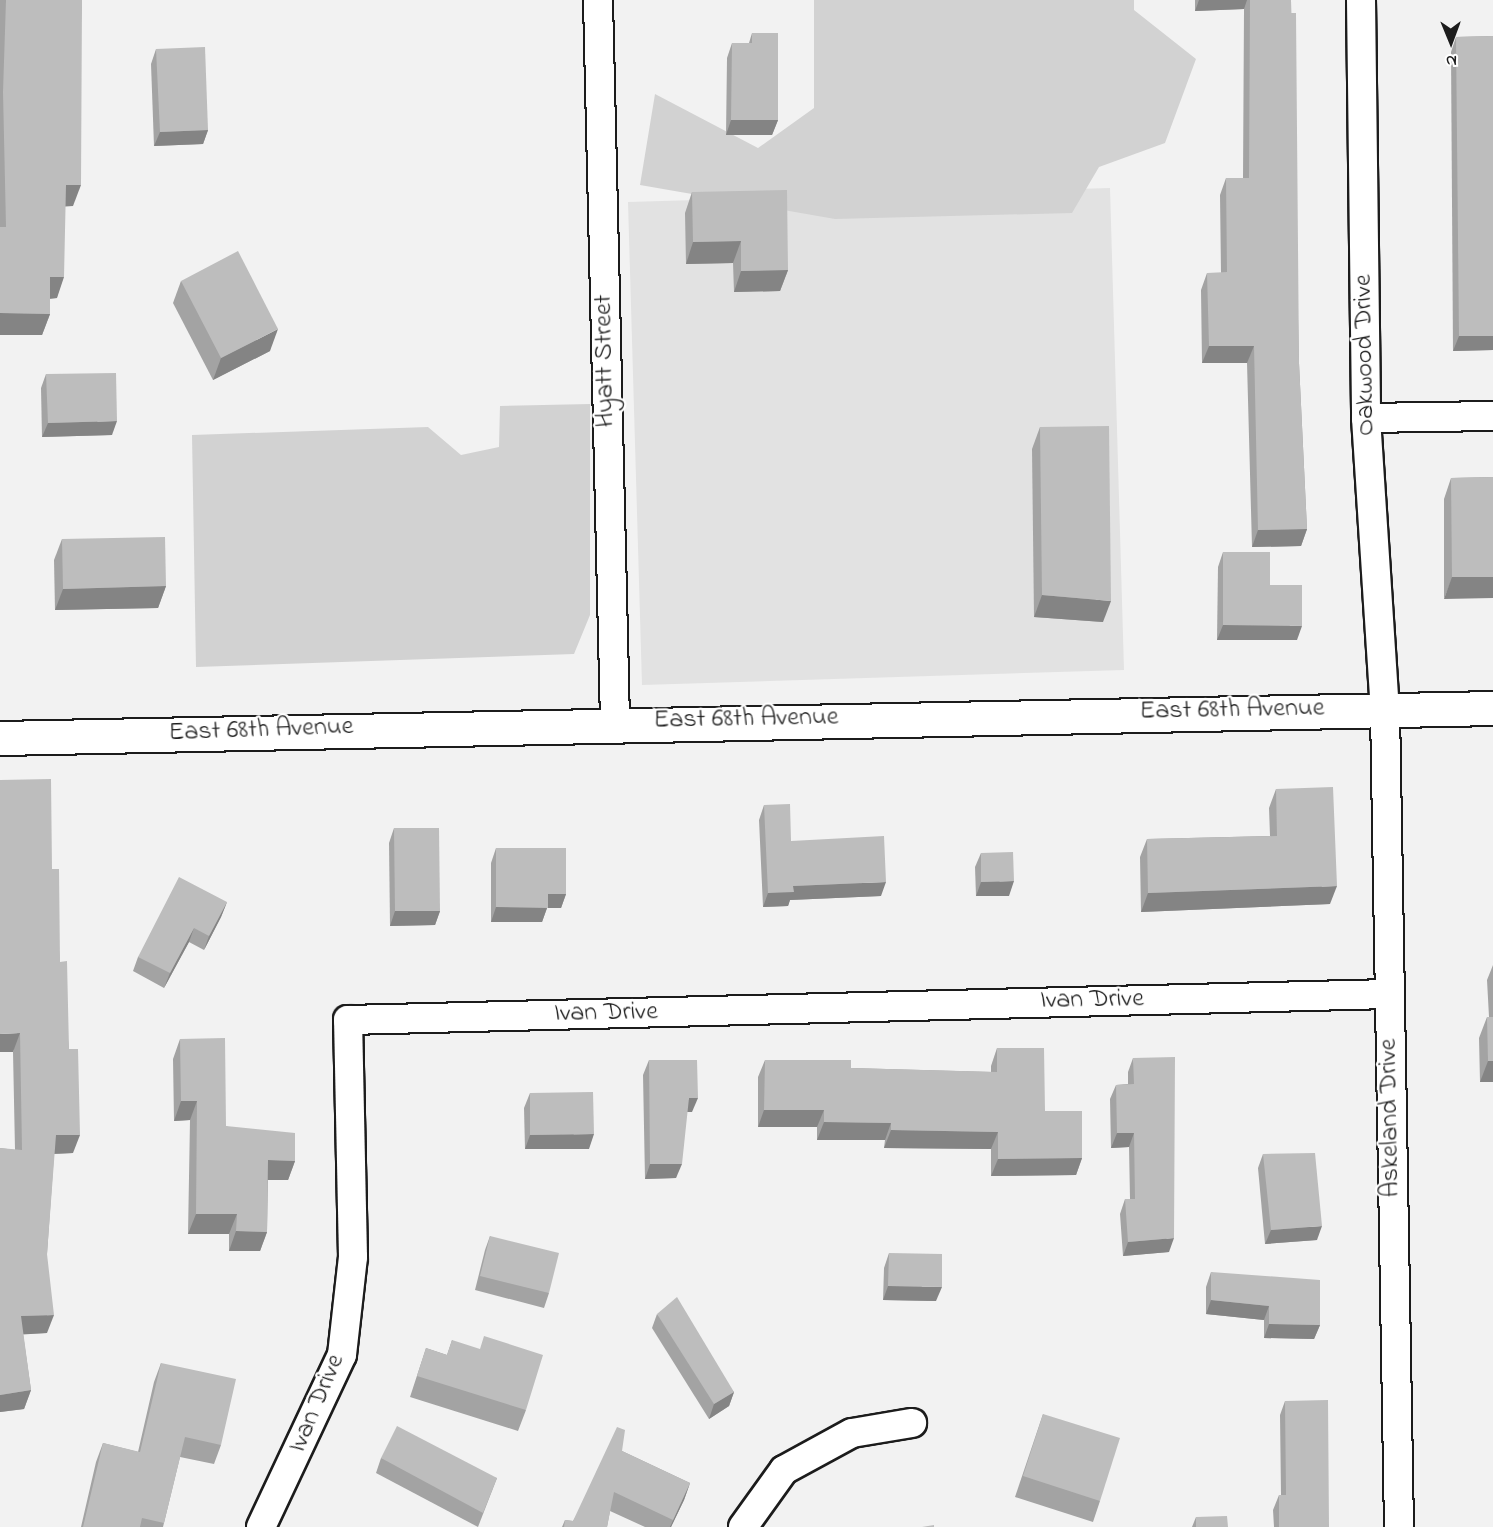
<!DOCTYPE html>
<html>
<head>
<meta charset="utf-8">
<style>
	body { margin:0 }
	#map { position:relative; width:1493px; height:1527px; overflow:hidden; background:#f2f2f2; font-family:"Indie Flower",sans-serif }
	div>[style] { position:absolute }
	[style*='--x'] { left:calc(var(--x)*1px); top:calc(var(--y)*1px); width:calc(var(--w)*1px); rotate:calc(var(--a)*1deg) }
	.built>* { inset:0; background:#e2e2e2 }
	.green>* { inset:0; background:#d2d2d2 }
	.roads { filter:drop-shadow(2px 0 #1c1c1c) drop-shadow(-2px 0 #1c1c1c) drop-shadow(0 2px #1c1c1c) drop-shadow(0 -2px #1c1c1c) }
	.minor>* { height:28px; margin:-14px; padding:0 14px; transform-origin:14px; border-radius:14px; background:#fff }
	.tertiary>* { height:33px; margin:-16.5px; padding:0 16.5px; transform-origin:16.5px; border-radius:16.5px; background:#fff }
	.wall>* { inset:0; background:#a3a3a3 }
	.shaded-wall>* { inset:0; background:#848484 }
	.building>* { inset:0; background:#bdbdbd }
	span { translate:-50% -50%; white-space:nowrap; text-align:center; line-height:1.15; -webkit-text-stroke:4.5px #fff; paint-order:stroke }
	.street-label { font-size:26px; color:#1c1c1c }
	.north { position:absolute; left:1421px; top:12px; width:60px; height:60px; -webkit-text-stroke:4px #fff; paint-order:stroke; rotate:179deg; font-size:16px; font-weight:700; line-height:24px; text-align:center; color:#1c1c1c }
	.north::after { content:''; display:block; margin:auto; width:21px; height:27px; background:#1c1c1c; clip-path:polygon(50% 0,100% 100%,50% 72%,0 100%) }
</style>
</head>
<body>
<div id="map">
	<div class="built">
		<i style="clip-path:polygon(1110px 188px,1124px 670px,642px 685px,628px 202px)"></i>
	</div>
	<div class="green">
		<i style="clip-path:polygon(814px 0,1134px 0,1134px 10px,1196px 59px,1165px 143px,1099px 167px,1072px 213px,835px 219px,640px 185px,655px 94px,758px 148px,814px 108px)"></i>
		<i style="clip-path:polygon(590px 404px,590px 615px,574px 654px,196px 667px,192px 435px,428px 427px,461px 455px,499px 447px,500px 406px)"></i>
	</div>
	<div class="roads">
		<div class="minor">
			<i style="--x:598;--y:0;--w:722;--a:88.65"></i>
			<i style="--x:1361;--y:0;--w:418;--a:89.3"></i>
			<i style="--x:1366;--y:418;--w:292;--a:86.3"></i>
			<i style="--x:1385;--y:709;--w:818;--a:89.02"></i>
			<i style="--x:1366;--y:418;--w:127;--a:-0.9"></i>
			<i style="--x:261;--y:1527;--w:190;--a:-64.8"></i>
			<i style="--x:342;--y:1355;--w:99;--a:-83.6"></i>
			<i style="--x:353;--y:1257;--w:237;--a:-91.2"></i>
			<i style="--x:348;--y:1020;--w:1041;--a:-1.43"></i>
			<i style="--x:743;--y:1527;--w:70;--a:-54.3"></i>
			<i style="--x:784;--y:1470;--w:77;--a:-28.6"></i>
			<i style="--x:852;--y:1433;--w:61;--a:-9.5"></i>
		</div>
		<div class="tertiary">
			<i style="--x:0;--y:738;--w:1493;--a:-1.15"></i>
		</div>
	</div>
	<div class="wall">
		<i style="clip-path:polygon(0 0,82px 0,73px 206px,65px 206px,57px 298px,50px 299px,50px 314px,42px 335px,0 335px)"></i>
		<i style="clip-path:polygon(1195px 0,1291px 0,1299px 363px,1307px 529px,1301px 546px,1252px 547px,1247px 363px,1202px 363px,1201px 290px,1207px 273px,1221px 273px,1220px 195px,1226px 178px,1243px 178px,1244px 9px,1195px 11px)"></i>
		<i style="clip-path:polygon(752px 33px,778px 120px,772px 135px,726px 135px,727px 58px,732px 43px,749px 43px)"></i>
		<i style="clip-path:polygon(1493px 36px,1493px 350px,1453px 351px,1451px 52px,1456px 37px)"></i>
		<i style="clip-path:polygon(156px 49px,208px 130px,203px 144px,154px 146px,151px 64px)"></i>
		<i style="clip-path:polygon(692px 192px,788px 270px,780px 291px,734px 292px,733px 263px,686px 264px,685px 213px)"></i>
		<i style="clip-path:polygon(181px 281px,270px 351px,213px 380px,173px 303px)"></i>
		<i style="clip-path:polygon(46px 374px,112px 435px,42px 437px,41px 388px)"></i>
		<i style="clip-path:polygon(1040px 427px,1103px 622px,1034px 617px,1032px 449px)"></i>
		<i style="clip-path:polygon(1493px 477px,1444px 599px,1444px 499px,1451px 478px)"></i>
		<i style="clip-path:polygon(62px 539px,166px 586px,158px 608px,55px 610px,54px 560px)"></i>
		<i style="clip-path:polygon(1223px 552px,1270px 585px,1297px 640px,1217px 640px,1218px 567px)"></i>
		<i style="clip-path:polygon(1276px 789px,1330px 904px,1141px 912px,1140px 857px,1147px 839px,1270px 836px,1269px 808px)"></i>
		<i style="clip-path:polygon(764px 805px,791px 841px,881px 896px,790px 900px,788px 906px,763px 907px,759px 820px)"></i>
		<i style="clip-path:polygon(394px 828px,440px 911px,435px 925px,390px 926px,389px 843px)"></i>
		<i style="clip-path:polygon(496px 848px,566px 894px,561px 908px,547px 908px,542px 922px,491px 922px,491px 863px)"></i>
		<i style="clip-path:polygon(981px 853px,1009px 896px,976px 896px,975px 867px)"></i>
		<i style="clip-path:polygon(52px 869px,60px 962px,69px 1049px,73px 1153px,54px 1154px,47px 1254px,47px 1333px,23px 1334px,31px 1390px,24px 1409px,0 1412px,0 1148px,15px 1150px,13px 1052px)"></i>
		<i style="clip-path:polygon(227px 902px,221px 917px,204px 950px,189px 942px,164px 988px,133px 971px,138px 957px)"></i>
		<i style="clip-path:polygon(1493px 965px,1493px 1082px,1480px 1082px,1479px 1038px,1487px 1017px,1489px 1017px,1487px 980px)"></i>
		<i style="clip-path:polygon(180px 1039px,226px 1126px,295px 1161px,288px 1180px,268px 1180px,267px 1232px,260px 1251px,229px 1251px,229px 1234px,188px 1234px,190px 1120px,174px 1121px,173px 1059px)"></i>
		<i style="clip-path:polygon(997px 1048px,1045px 1111px,1082px 1158px,1076px 1175px,991px 1176px,991px 1149px,884px 1148px,885px 1140px,817px 1140px,817px 1127px,758px 1127px,758px 1077px,765px 1060px,851px 1068px,991px 1072px,991px 1066px)"></i>
		<i style="clip-path:polygon(1133px 1058px,1169px 1252px,1123px 1256px,1120px 1214px,1125px 1199px,1130px 1199px,1129px 1147px,1111px 1148px,1110px 1099px,1116px 1085px,1128px 1084px,1128px 1072px)"></i>
		<i style="clip-path:polygon(649px 1060px,692px 1112px,687px 1112px,676px 1178px,645px 1179px,643px 1075px)"></i>
		<i style="clip-path:polygon(530px 1093px,589px 1149px,525px 1149px,524px 1108px)"></i>
		<i style="clip-path:polygon(1263px 1154px,1317px 1240px,1265px 1244px,1258px 1168px)"></i>
		<i style="clip-path:polygon(490px 1236px,549px 1293px,544px 1308px,475px 1290px,485px 1250px)"></i>
		<i style="clip-path:polygon(889px 1253px,936px 1301px,883px 1300px,884px 1268px)"></i>
		<i style="clip-path:polygon(1211px 1272px,1320px 1325px,1314px 1339px,1264px 1338px,1264px 1320px,1206px 1314px,1206px 1287px)"></i>
		<i style="clip-path:polygon(657px 1314px,734px 1392px,729px 1406px,709px 1419px,652px 1328px)"></i>
		<i style="clip-path:polygon(452px 1340px,526px 1410px,518px 1431px,410px 1397px,426px 1348px,447px 1355px)"></i>
		<i style="clip-path:polygon(161px 1363px,221px 1445px,214px 1464px,180px 1457px,163px 1527px,81px 1527px,96px 1462px,103px 1443px,138px 1452px,154px 1382px)"></i>
		<i style="clip-path:polygon(1285px 1401px,1329px 1527px,1274px 1527px,1273px 1510px,1279px 1495px,1281px 1495px,1280px 1415px)"></i>
		<i style="clip-path:polygon(1043px 1414px,1100px 1501px,1093px 1522px,1015px 1497px)"></i>
		<i style="clip-path:polygon(622px 1451px,690px 1483px,684px 1500px,671px 1527px,645px 1527px,610px 1511px,607px 1527px,562px 1527px,565px 1520px,573px 1521px)"></i>
		<i style="clip-path:polygon(381px 1458px,497px 1478px,478px 1527px,376px 1473px)"></i>
		<i style="clip-path:polygon(1196px 1517px,1228px 1527px,1192px 1527px)"></i>
	</div>
	<div class="shaded-wall">
		<i style="clip-path:polygon(1199px 0,1247px 0,1244px 9px,1195px 11px)"></i>
		<i style="clip-path:polygon(731px 120px,778px 120px,772px 135px,726px 135px)"></i>
		<i style="clip-path:polygon(208px 130px,203px 144px,154px 146px,160px 132px)"></i>
		<i style="clip-path:polygon(66px 185px,81px 185px,73px 206px,58px 207px)"></i>
		<i style="clip-path:polygon(741px 241px,733px 263px,686px 264px,693px 242px)"></i>
		<i style="clip-path:polygon(788px 270px,780px 291px,734px 292px,741px 271px)"></i>
		<i style="clip-path:polygon(50px 277px,64px 277px,57px 298px,42px 299px)"></i>
		<i style="clip-path:polygon(0 313px,50px 314px,42px 335px,0 335px)"></i>
		<i style="clip-path:polygon(278px 329px,270px 351px,213px 380px,221px 358px)"></i>
		<i style="clip-path:polygon(1459px 336px,1493px 336px,1493px 350px,1453px 351px)"></i>
		<i style="clip-path:polygon(1209px 346px,1254px 346px,1247px 363px,1202px 363px)"></i>
		<i style="clip-path:polygon(117px 421px,112px 435px,42px 437px,48px 423px)"></i>
		<i style="clip-path:polygon(1307px 529px,1301px 546px,1252px 547px,1258px 530px)"></i>
		<i style="clip-path:polygon(1452px 577px,1493px 577px,1493px 598px,1444px 599px)"></i>
		<i style="clip-path:polygon(166px 586px,158px 608px,55px 610px,63px 589px)"></i>
		<i style="clip-path:polygon(1042px 595px,1111px 601px,1103px 622px,1034px 617px)"></i>
		<i style="clip-path:polygon(1223px 625px,1302px 626px,1297px 640px,1217px 640px)"></i>
		<i style="clip-path:polygon(1014px 881px,1009px 896px,976px 896px,981px 882px)"></i>
		<i style="clip-path:polygon(886px 882px,881px 896px,790px 900px,788px 906px,763px 907px,768px 893px,793px 886px)"></i>
		<i style="clip-path:polygon(1337px 886px,1330px 904px,1141px 912px,1148px 893px)"></i>
		<i style="clip-path:polygon(548px 894px,566px 894px,561px 908px,547px 908px,542px 922px,491px 922px,496px 907px)"></i>
		<i style="clip-path:polygon(227px 902px,221px 917px,204px 950px,209px 936px)"></i>
		<i style="clip-path:polygon(395px 911px,440px 911px,435px 925px,390px 926px)"></i>
		<i style="clip-path:polygon(194px 928px,189px 942px,164px 988px,170px 973px)"></i>
		<i style="clip-path:polygon(20px 1033px,13px 1052px,0 1052px,0 1034px)"></i>
		<i style="clip-path:polygon(1488px 1061px,1493px 1061px,1493px 1082px,1480px 1082px)"></i>
		<i style="clip-path:polygon(689px 1098px,698px 1098px,692px 1112px,683px 1112px)"></i>
		<i style="clip-path:polygon(181px 1101px,197px 1101px,190px 1120px,174px 1121px)"></i>
		<i style="clip-path:polygon(764px 1110px,824px 1110px,817px 1127px,758px 1127px)"></i>
		<i style="clip-path:polygon(824px 1122px,891px 1123px,885px 1140px,817px 1140px)"></i>
		<i style="clip-path:polygon(891px 1130px,998px 1132px,991px 1149px,884px 1148px)"></i>
		<i style="clip-path:polygon(1117px 1133px,1134px 1133px,1129px 1147px,1111px 1148px)"></i>
		<i style="clip-path:polygon(594px 1134px,589px 1149px,525px 1149px,530px 1135px)"></i>
		<i style="clip-path:polygon(56px 1135px,80px 1135px,73px 1153px,49px 1154px)"></i>
		<i style="clip-path:polygon(1082px 1158px,1076px 1175px,991px 1176px,998px 1159px)"></i>
		<i style="clip-path:polygon(268px 1160px,295px 1161px,288px 1180px,261px 1180px)"></i>
		<i style="clip-path:polygon(650px 1164px,682px 1164px,676px 1178px,645px 1179px)"></i>
		<i style="clip-path:polygon(196px 1214px,237px 1214px,229px 1234px,188px 1234px)"></i>
		<i style="clip-path:polygon(1322px 1226px,1317px 1240px,1265px 1244px,1271px 1230px)"></i>
		<i style="clip-path:polygon(236px 1231px,267px 1232px,260px 1251px,229px 1251px)"></i>
		<i style="clip-path:polygon(1174px 1238px,1169px 1252px,1123px 1256px,1128px 1242px)"></i>
		<i style="clip-path:polygon(888px 1286px,942px 1287px,936px 1301px,883px 1300px)"></i>
		<i style="clip-path:polygon(1211px 1300px,1269px 1306px,1264px 1320px,1206px 1314px)"></i>
		<i style="clip-path:polygon(54px 1315px,47px 1333px,14px 1335px,21px 1316px)"></i>
		<i style="clip-path:polygon(1269px 1324px,1320px 1325px,1314px 1339px,1264px 1338px)"></i>
		<i style="clip-path:polygon(31px 1390px,24px 1409px,0 1412px,0 1395px)"></i>
		<i style="clip-path:polygon(734px 1392px,729px 1406px,709px 1419px,714px 1404px)"></i>
		<i style="clip-path:polygon(690px 1483px,684px 1500px,671px 1527px,670px 1527px)"></i>
	</div>
	<div class="building">
		<i style="clip-path:polygon(6px 0,82px 0,81px 185px,66px 185px,64px 277px,50px 277px,50px 314px,0 313px,0 227px,6px 227px,3px 92px)"></i>
		<i style="clip-path:polygon(1250px 0,1291px 0,1291px 13px,1296px 13px,1299px 363px,1307px 529px,1258px 530px,1254px 346px,1209px 346px,1207px 273px,1227px 272px,1226px 178px,1249px 178px)"></i>
		<i style="clip-path:polygon(752px 33px,778px 33px,778px 120px,731px 120px,732px 43px,752px 43px)"></i>
		<i style="clip-path:polygon(1493px 36px,1493px 336px,1459px 336px,1456px 37px)"></i>
		<i style="clip-path:polygon(205px 47px,208px 130px,160px 132px,156px 49px)"></i>
		<i style="clip-path:polygon(787px 190px,788px 270px,741px 271px,741px 241px,693px 242px,692px 192px)"></i>
		<i style="clip-path:polygon(238px 251px,278px 329px,221px 358px,181px 281px)"></i>
		<i style="clip-path:polygon(116px 373px,117px 421px,48px 423px,46px 374px)"></i>
		<i style="clip-path:polygon(1109px 426px,1111px 601px,1042px 595px,1040px 427px)"></i>
		<i style="clip-path:polygon(1493px 477px,1493px 577px,1452px 577px,1451px 478px)"></i>
		<i style="clip-path:polygon(165px 537px,166px 586px,63px 589px,62px 539px)"></i>
		<i style="clip-path:polygon(1223px 552px,1270px 552px,1270px 585px,1302px 585px,1302px 626px,1223px 625px)"></i>
		<i style="clip-path:polygon(51px 779px,52px 869px,59px 869px,60px 962px,67px 961px,69px 1049px,78px 1049px,80px 1135px,56px 1135px,47px 1254px,54px 1315px,21px 1316px,31px 1390px,0 1395px,0 1148px,22px 1150px,20px 1033px,0 1034px,0 780px)"></i>
		<i style="clip-path:polygon(1333px 787px,1337px 886px,1148px 893px,1147px 839px,1277px 836px,1276px 789px)"></i>
		<i style="clip-path:polygon(790px 804px,791px 841px,884px 836px,886px 882px,793px 886px,794px 892px,768px 893px,764px 805px)"></i>
		<i style="clip-path:polygon(394px 828px,439px 828px,440px 911px,395px 911px)"></i>
		<i style="clip-path:polygon(496px 848px,566px 848px,566px 894px,548px 894px,548px 908px,496px 907px)"></i>
		<i style="clip-path:polygon(1013px 852px,1014px 881px,981px 882px,981px 853px)"></i>
		<i style="clip-path:polygon(179px 877px,227px 902px,209px 936px,194px 928px,170px 973px,138px 957px)"></i>
		<i style="clip-path:polygon(1487px 1017px,1493px 1017px,1493px 1061px,1488px 1061px)"></i>
		<i style="clip-path:polygon(225px 1038px,226px 1126px,295px 1133px,295px 1161px,268px 1160px,267px 1232px,236px 1231px,237px 1214px,196px 1214px,197px 1101px,181px 1101px,180px 1039px)"></i>
		<i style="clip-path:polygon(997px 1048px,1044px 1048px,1045px 1111px,1082px 1111px,1082px 1158px,998px 1159px,998px 1132px,891px 1130px,891px 1123px,824px 1122px,824px 1110px,764px 1110px,765px 1060px,851px 1060px,851px 1068px,997px 1072px)"></i>
		<i style="clip-path:polygon(1175px 1057px,1174px 1238px,1128px 1242px,1125px 1199px,1135px 1199px,1134px 1133px,1117px 1133px,1116px 1085px,1134px 1084px,1133px 1058px)"></i>
		<i style="clip-path:polygon(649px 1060px,697px 1060px,698px 1098px,689px 1098px,682px 1164px,650px 1164px)"></i>
		<i style="clip-path:polygon(593px 1092px,594px 1134px,530px 1135px,530px 1093px)"></i>
		<i style="clip-path:polygon(1315px 1153px,1322px 1226px,1271px 1230px,1263px 1154px)"></i>
		<i style="clip-path:polygon(490px 1236px,559px 1253px,549px 1293px,480px 1276px)"></i>
		<i style="clip-path:polygon(889px 1253px,942px 1254px,942px 1287px,888px 1286px)"></i>
		<i style="clip-path:polygon(1211px 1272px,1320px 1280px,1320px 1325px,1269px 1324px,1269px 1306px,1211px 1300px)"></i>
		<i style="clip-path:polygon(677px 1297px,734px 1392px,714px 1404px,657px 1314px)"></i>
		<i style="clip-path:polygon(484px 1336px,543px 1355px,526px 1410px,417px 1376px,426px 1348px,447px 1355px,452px 1340px,480px 1349px)"></i>
		<i style="clip-path:polygon(161px 1363px,236px 1379px,221px 1445px,185px 1437px,164px 1523px,142px 1518px,140px 1527px,83px 1527px,103px 1443px,140px 1452px)"></i>
		<i style="clip-path:polygon(1328px 1400px,1329px 1527px,1279px 1527px,1279px 1495px,1286px 1495px,1285px 1401px)"></i>
		<i style="clip-path:polygon(1043px 1414px,1120px 1438px,1100px 1501px,1023px 1476px)"></i>
		<i style="clip-path:polygon(397px 1426px,497px 1478px,483px 1513px,381px 1458px)"></i>
		<i style="clip-path:polygon(617px 1427px,625px 1430px,622px 1451px,690px 1483px,673px 1520px,614px 1492px,607px 1527px,564px 1527px,565px 1520px,573px 1521px)"></i>
		<i style="clip-path:polygon(1227px 1516px,1228px 1527px,1196px 1527px,1196px 1517px)"></i>
		<i style="clip-path:polygon(934px 1525px,934px 1527px,922px 1527px)"></i>
	</div>
	<div class="street-label">
		<span style="left:1366px;top:355px;rotate:-91deg">Oakwood Drive</span>
		<span style="left:606px;top:361px;rotate:-91deg">Hyatt Street</span>
		<span style="left:1232px;top:711px;rotate:-1deg">East 68th Avenue</span>
		<span style="left:746px;top:720px;rotate:-1deg">East 68th Avenue</span>
		<span style="left:261px;top:731px;rotate:-2deg">East 68th Avenue</span>
		<span style="left:1092px;top:1001px;rotate:-1deg">Ivan Drive</span>
		<span style="left:606px;top:1014px;rotate:-1deg">Ivan Drive</span>
		<span style="left:1391px;top:1118px;rotate:-91deg">Askeland Drive</span>
		<span style="left:318px;top:1404px;rotate:-67deg">Ivan Drive</span>
	</div>
	<div class="north">N</div>
</div>
</body>
</html>
